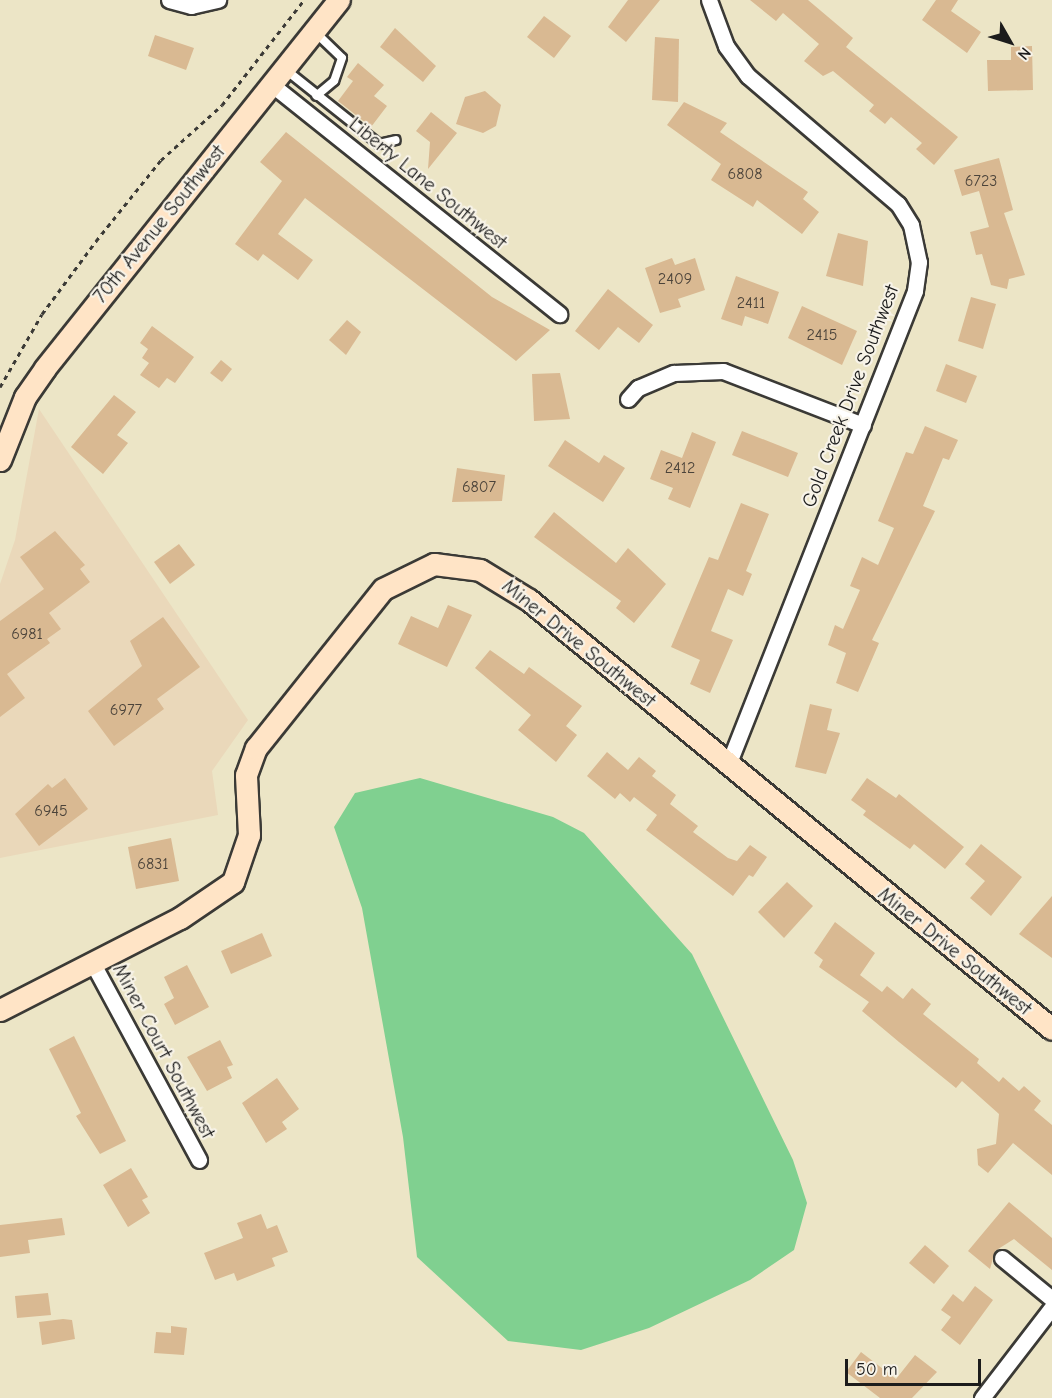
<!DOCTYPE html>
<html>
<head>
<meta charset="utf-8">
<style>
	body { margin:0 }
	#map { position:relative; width:1052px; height:1398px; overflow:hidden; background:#ece5c6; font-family:"Comic Neue",sans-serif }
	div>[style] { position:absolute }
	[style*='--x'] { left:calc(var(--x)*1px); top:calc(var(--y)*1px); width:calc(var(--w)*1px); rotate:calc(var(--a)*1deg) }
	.built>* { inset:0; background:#ead8ba }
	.green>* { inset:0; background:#80d090 }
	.building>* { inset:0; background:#d9b992 }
	.path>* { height:3px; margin-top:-1.5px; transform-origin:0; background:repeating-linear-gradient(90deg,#3b3a36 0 4.5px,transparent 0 9px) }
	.roads { filter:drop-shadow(2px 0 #3b3a36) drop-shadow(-2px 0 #3b3a36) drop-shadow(0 2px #3b3a36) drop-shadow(0 -2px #3b3a36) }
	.lane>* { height:8px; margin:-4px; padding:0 4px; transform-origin:4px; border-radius:4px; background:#fff }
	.street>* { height:15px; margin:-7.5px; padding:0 7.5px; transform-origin:7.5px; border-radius:7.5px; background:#fff }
	.secondary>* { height:21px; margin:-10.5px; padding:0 10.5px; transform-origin:10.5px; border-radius:10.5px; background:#ffe4c6 }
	span { translate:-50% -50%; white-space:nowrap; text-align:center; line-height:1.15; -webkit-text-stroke:4.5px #f7f3e8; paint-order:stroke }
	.number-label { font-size:16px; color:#4b433a }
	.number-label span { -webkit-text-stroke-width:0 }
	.street-label { font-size:20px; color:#1c1c1c }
	.north { position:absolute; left:980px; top:12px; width:60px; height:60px; -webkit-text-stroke:4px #f7f3e8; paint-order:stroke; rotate:129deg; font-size:16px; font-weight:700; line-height:24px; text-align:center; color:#1c1c1c }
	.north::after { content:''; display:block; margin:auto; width:21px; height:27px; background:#1c1c1c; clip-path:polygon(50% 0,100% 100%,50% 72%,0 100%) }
	.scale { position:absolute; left:845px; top:1359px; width:136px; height:27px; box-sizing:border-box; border:3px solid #1c1c1c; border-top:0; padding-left:8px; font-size:18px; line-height:21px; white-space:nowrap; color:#1c1c1c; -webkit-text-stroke:4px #f7f3e8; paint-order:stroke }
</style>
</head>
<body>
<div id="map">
	<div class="built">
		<i style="clip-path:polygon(39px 409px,248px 720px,212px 771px,218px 815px,0 858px,0 584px,15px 540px)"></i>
	</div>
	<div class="green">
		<i style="clip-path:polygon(420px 778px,553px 817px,584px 833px,692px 954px,793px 1160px,807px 1203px,794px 1250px,750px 1280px,649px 1328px,581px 1350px,508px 1341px,417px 1257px,403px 1137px,362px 908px,334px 827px,355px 793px)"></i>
	</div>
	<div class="building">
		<i style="clip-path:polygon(628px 0,660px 0,626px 42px,608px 27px)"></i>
		<i style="clip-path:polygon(750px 0,808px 0,853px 38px,846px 47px,958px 137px,934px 165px,916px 149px,922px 143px,891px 117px,885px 124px,869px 111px,874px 105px,833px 71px,823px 76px,804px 61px,819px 44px,783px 13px,776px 21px)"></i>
		<i style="clip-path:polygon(936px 0,958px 0,951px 11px,981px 32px,967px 53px,922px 20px)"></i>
		<i style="clip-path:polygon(544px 16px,571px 36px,554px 58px,527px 37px)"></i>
		<i style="clip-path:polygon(395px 28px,436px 66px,423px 82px,380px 47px)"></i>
		<i style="clip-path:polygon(155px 35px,194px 48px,186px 70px,148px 56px)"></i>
		<i style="clip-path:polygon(655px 37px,679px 39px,678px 102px,652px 100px)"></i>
		<i style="clip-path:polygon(1032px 46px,1033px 90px,988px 91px,987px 60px,1011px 60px,1011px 47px)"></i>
		<i style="clip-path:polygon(358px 63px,384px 85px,374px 96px,387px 106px,371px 127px,338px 101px,353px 81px,347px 77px)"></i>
		<i style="clip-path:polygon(485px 91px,501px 105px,496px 126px,483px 133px,456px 124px,465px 97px)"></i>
		<i style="clip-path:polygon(684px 102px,727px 123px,720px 132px,808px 192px,803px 199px,819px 212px,802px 234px,757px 200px,753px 207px,711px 180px,721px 164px,667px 125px)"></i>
		<i style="clip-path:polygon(431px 112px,457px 133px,428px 169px,430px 142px,416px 131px)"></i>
		<i style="clip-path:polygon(286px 132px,492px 297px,550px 330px,516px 361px,305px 198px,278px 234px,313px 260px,298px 280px,263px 254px,258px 261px,235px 244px,282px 181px,260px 162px)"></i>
		<i style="clip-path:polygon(999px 158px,1013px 210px,1004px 213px,1025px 275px,1009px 279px,1007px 289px,991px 285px,982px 254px,976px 255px,970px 232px,989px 227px,979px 191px,962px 196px,954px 170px)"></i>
		<i style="clip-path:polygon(838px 233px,868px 241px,863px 286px,826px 276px)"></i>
		<i style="clip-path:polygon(672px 258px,675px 265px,695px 258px,705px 290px,678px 299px,681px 307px,660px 313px,645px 268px)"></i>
		<i style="clip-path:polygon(736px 276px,779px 292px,768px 324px,745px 316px,742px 326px,721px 319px)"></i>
		<i style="clip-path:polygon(608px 289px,653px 325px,639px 343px,618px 327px,599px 350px,575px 331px)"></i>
		<i style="clip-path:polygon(971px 297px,996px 304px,983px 349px,958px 341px)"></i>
		<i style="clip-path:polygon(802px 306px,857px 331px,842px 365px,788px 338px)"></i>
		<i style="clip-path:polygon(347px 320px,361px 332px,346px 355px,329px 340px)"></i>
		<i style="clip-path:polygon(152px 326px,194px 357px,175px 383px,167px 378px,159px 388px,140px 375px,149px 363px,142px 358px,148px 349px,140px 343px)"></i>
		<i style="clip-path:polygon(221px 360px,232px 369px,222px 382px,210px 373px)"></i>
		<i style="clip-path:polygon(946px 364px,977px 376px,966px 403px,936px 391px)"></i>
		<i style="clip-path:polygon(560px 373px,570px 419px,534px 421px,532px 374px)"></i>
		<i style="clip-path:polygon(114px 395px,136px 412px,117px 435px,128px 443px,103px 474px,71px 447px)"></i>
		<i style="clip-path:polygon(925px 426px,958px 440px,949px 460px,943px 458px,923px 506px,935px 511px,872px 640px,879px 643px,858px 692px,836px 683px,846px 653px,828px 645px,835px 625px,843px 629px,860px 590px,850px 586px,862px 557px,878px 565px,894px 528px,878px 521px,906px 452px,913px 454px)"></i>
		<i style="clip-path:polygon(742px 431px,798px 453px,788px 477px,732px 455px)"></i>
		<i style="clip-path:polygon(692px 432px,716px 442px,690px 508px,668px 499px,673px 488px,650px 479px,661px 450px,682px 458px)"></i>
		<i style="clip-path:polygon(565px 440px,599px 463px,604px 455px,625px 468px,603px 502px,548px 466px)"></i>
		<i style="clip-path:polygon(457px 468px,505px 475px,502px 501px,452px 502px)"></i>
		<i style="clip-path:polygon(741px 503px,769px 514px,746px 571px,752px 574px,743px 596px,728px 589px,711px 631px,733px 640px,710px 693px,690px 684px,700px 660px,671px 647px,709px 557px,718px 560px)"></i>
		<i style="clip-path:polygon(554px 512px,616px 563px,628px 548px,666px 584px,634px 623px,616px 608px,621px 601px,534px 537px)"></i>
		<i style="clip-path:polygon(55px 531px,85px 565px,80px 569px,90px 582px,49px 613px,61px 629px,47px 639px,50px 643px,7px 674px,25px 698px,0 717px,0 621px,44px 589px,20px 557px)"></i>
		<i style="clip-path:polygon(179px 544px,195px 565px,170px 584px,154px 562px)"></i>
		<i style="clip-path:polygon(448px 605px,472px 615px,447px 667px,398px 644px,411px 616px,438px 628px)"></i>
		<i style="clip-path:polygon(163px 617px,200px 667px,157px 699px,164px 709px,114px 746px,88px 711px,142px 666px,130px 641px)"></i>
		<i style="clip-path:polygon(490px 650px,524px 674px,529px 667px,582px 706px,566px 726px,577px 735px,556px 762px,518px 730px,531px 715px,475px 668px)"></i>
		<i style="clip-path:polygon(810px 704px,832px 709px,827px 730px,840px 733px,826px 774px,795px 767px)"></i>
		<i style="clip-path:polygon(607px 752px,628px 770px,639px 757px,656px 771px,652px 776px,676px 795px,670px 804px,698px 826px,693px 832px,728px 858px,737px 861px,750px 845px,767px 857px,753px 877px,749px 875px,733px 896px,646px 830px,657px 815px,634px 797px,630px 802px,620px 793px,615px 799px,587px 776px)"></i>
		<i style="clip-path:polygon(65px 778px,88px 809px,39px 846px,15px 814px,48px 784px,52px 788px)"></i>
		<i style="clip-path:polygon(867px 778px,896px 798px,899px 794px,964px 847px,945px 869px,914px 844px,910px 849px,863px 815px,866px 811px,851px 800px)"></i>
		<i style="clip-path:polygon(171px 838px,179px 881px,136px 889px,128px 847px)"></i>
		<i style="clip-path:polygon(981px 844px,1022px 877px,991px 916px,970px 898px,985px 881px,965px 864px)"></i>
		<i style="clip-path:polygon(787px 882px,813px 906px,784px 938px,758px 912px)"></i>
		<i style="clip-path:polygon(1052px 896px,1052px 958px,1019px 934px)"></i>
		<i style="clip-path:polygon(835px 922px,875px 953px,860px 975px,882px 992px,887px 986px,903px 999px,912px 988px,931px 1004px,923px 1014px,979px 1059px,977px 1063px,999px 1082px,1003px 1077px,1019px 1091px,1024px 1086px,1041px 1101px,1034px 1110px,1052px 1125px,1052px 1175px,1013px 1143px,988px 1173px,978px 1165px,977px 1149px,996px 1144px,999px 1114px,962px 1081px,956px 1088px,899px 1042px,862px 1011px,869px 1002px,819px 967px,823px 960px,814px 953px)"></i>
		<i style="clip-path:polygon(262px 933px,272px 956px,231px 974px,221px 951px)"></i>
		<i style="clip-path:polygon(187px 965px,209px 1007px,175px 1025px,164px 1004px,174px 998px,164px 977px)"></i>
		<i style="clip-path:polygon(74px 1036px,126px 1141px,100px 1154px,76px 1116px,81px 1113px,49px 1049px)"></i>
		<i style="clip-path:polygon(220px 1040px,233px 1065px,227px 1067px,232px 1078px,207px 1091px,187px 1057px)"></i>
		<i style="clip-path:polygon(277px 1078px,299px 1109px,282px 1122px,287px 1129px,266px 1143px,242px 1103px)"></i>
		<i style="clip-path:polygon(131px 1168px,148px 1197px,142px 1200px,150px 1213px,128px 1227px,103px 1185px)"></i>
		<i style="clip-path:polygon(1009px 1202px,1052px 1238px,1052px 1270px,1014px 1239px,995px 1251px,990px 1269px,968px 1251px)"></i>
		<i style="clip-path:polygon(261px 1214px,267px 1229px,277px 1225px,288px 1252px,272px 1258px,275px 1266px,237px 1281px,234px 1273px,215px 1280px,204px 1253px,243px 1238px,237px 1223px)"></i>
		<i style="clip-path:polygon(62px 1218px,65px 1235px,28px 1240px,30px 1253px,0 1257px,0 1225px)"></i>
		<i style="clip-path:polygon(925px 1245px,949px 1266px,934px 1284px,909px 1263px)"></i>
		<i style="clip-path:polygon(975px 1286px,993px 1300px,960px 1345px,941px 1330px,951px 1317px,941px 1310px,953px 1294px,963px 1302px)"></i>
		<i style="clip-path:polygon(48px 1293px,51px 1315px,17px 1318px,15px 1296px)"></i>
		<i style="clip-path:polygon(63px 1319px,72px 1320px,75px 1339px,42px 1345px,39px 1322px)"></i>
		<i style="clip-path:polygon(171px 1326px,187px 1328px,184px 1355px,154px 1353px,156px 1332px,171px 1333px)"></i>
		<i style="clip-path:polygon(861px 1352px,896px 1379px,915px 1355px,937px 1372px,912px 1398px,880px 1398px,846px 1372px)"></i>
	</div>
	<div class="path">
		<i style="--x:0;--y:387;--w:84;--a:-60.1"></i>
		<i style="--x:42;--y:314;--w:91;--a:-53.5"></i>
		<i style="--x:96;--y:241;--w:104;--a:-51.3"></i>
		<i style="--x:161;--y:160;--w:82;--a:-42"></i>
		<i style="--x:222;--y:105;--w:133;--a:-52"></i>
	</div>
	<div class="roads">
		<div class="lane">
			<i style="--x:315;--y:32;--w:37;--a:44"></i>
			<i style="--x:342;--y:58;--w:24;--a:109"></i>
			<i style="--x:334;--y:81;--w:23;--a:140"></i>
			<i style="--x:286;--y:70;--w:119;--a:38.5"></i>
			<i style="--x:379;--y:144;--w:17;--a:-13"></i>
		</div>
		<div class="street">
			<i style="--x:169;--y:0;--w:23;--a:15"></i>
			<i style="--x:191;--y:6;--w:28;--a:-13"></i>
			<i style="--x:709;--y:0;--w:49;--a:69.7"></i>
			<i style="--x:726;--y:46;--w:37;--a:54"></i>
			<i style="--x:748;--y:76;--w:197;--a:40.5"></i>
			<i style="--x:898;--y:204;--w:25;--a:58"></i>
			<i style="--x:911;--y:225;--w:38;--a:78"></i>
			<i style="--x:919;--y:262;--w:29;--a:98"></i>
			<i style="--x:915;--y:291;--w:510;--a:111.53"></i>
			<i style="--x:271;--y:84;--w:369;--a:38.6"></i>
			<i style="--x:628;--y:399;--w:15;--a:-48"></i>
			<i style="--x:638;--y:388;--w:39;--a:-23"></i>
			<i style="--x:674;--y:373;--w:49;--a:-2.3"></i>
			<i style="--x:723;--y:371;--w:150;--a:21.1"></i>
			<i style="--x:92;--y:962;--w:225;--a:61.6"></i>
			<i style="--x:1002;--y:1258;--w:65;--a:39.4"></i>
			<i style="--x:982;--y:1398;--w:115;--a:-52.4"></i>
		</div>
		<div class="secondary">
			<i style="--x:0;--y:460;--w:68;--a:-68.4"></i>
			<i style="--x:25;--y:397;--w:35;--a:-55"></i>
			<i style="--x:45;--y:368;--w:471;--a:-51.4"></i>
			<i style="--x:0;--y:1010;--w:202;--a:-27.1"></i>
			<i style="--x:180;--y:918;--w:64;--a:-34.2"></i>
			<i style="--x:233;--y:882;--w:50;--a:-71.2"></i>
			<i style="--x:249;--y:835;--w:60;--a:-92.9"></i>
			<i style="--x:246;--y:775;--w:29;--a:-70"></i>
			<i style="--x:256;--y:748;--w:203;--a:-51.4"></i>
			<i style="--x:383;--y:589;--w:57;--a:-26.1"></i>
			<i style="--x:434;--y:564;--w:46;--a:7.4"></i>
			<i style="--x:480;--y:570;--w:57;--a:31.5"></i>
			<i style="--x:529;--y:600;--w:676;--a:39.36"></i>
		</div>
	</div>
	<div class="number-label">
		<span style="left:745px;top:174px">6808</span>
		<span style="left:981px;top:181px">6723</span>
		<span style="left:675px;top:279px">2409</span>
		<span style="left:751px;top:303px">2411</span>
		<span style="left:822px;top:335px">2415</span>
		<span style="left:680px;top:468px">2412</span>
		<span style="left:479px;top:487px">6807</span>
		<span style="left:27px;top:634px">6981</span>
		<span style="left:126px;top:710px">6977</span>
		<span style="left:51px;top:811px">6945</span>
		<span style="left:153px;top:864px">6831</span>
	</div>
	<div class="street-label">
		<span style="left:428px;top:183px;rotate:39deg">Liberty Lane Southwest</span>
		<span style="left:159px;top:224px;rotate:-51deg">70th Avenue Southwest</span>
		<span style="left:850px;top:396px;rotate:-69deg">Gold Creek Drive Southwest</span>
		<span style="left:579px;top:643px;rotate:39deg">Miner Drive Southwest</span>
		<span style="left:955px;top:951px;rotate:39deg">Miner Drive Southwest</span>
		<span style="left:164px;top:1051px;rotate:62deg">Miner Court Southwest</span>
	</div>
	<div class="north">N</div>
	<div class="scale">50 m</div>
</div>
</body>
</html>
